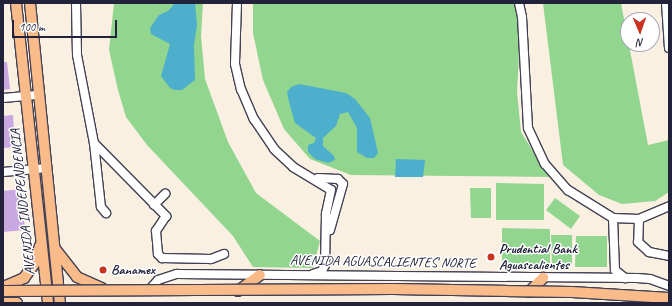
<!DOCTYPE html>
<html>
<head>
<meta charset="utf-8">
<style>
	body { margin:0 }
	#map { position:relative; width:672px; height:306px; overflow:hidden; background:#f9f0e2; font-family:Caveat,sans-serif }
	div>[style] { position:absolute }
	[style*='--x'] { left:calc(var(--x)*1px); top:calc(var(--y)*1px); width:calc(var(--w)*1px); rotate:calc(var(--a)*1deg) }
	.green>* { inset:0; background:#91d58e }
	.water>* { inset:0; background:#4dafcc }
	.building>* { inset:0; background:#c9a7e0 }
	.roads { filter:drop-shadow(1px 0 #424154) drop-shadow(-1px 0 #424154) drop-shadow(0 1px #424154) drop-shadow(0 -1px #424154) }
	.minor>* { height:8px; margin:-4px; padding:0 4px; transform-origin:4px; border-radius:4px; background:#fff }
	.major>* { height:10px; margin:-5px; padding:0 5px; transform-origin:5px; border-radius:5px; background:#fabb8b }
	.bridges { filter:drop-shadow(1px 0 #424154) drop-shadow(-1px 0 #424154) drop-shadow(0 1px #424154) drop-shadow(0 -1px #424154) }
	.major-bridge>* { height:10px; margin:-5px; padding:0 5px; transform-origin:5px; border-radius:5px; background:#fabb8b }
	.dots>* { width:11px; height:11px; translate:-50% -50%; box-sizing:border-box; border:2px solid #fff; border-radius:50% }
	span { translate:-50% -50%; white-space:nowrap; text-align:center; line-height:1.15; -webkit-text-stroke:3px #fff; paint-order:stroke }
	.street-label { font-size:14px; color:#22223b }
	.poi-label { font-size:14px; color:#22223b; font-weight:700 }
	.left { translate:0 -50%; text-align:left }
	.frame { position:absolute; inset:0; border:4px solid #22223b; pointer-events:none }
	.north { position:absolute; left:620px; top:12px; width:40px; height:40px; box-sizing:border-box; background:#fff; border:1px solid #a7a7b1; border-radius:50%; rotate:178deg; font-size:11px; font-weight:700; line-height:16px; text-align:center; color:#22223b }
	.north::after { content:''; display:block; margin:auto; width:14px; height:18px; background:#c8321e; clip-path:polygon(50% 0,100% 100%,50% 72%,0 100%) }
	.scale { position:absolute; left:12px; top:20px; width:105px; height:18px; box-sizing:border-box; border:2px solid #22223b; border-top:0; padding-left:5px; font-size:12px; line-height:14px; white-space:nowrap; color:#22223b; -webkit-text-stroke:3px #fff; paint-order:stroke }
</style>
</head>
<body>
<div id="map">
	<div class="green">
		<i style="clip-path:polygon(114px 3px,203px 3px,201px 36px,205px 79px,228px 142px,256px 193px,320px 241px,313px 268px,253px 267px,233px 236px,147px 145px,126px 117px,118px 90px,109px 50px)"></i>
		<i style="clip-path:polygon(253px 3px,516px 3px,521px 17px,517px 92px,521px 132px,537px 158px,555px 177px,351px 175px,310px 159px,284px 129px,263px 80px,253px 33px)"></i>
		<i style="clip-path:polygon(543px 3px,621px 3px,648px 145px,669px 140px,669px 192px,655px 201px,622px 204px,599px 195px,563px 165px)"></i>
		<i style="clip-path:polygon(496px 183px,544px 184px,544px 220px,496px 220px)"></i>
		<i style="clip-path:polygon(470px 188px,491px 188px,491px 218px,471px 218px)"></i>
		<i style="clip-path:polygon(555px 198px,580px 216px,571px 229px,546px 210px)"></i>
		<i style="clip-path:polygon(502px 228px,550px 229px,550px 265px,502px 265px)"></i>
		<i style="clip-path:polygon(551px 235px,572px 235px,572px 265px,552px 265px)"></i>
		<i style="clip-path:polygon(576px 236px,607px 236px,607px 267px,575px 267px)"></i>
	</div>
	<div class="water">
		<i style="clip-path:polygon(175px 3px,195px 3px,197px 25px,194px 45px,195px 80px,182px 90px,175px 90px,170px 88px,161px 76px,170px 44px,151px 34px,150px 28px,159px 15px,168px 11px)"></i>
		<i style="clip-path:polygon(299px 84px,346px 93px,355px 99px,370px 118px,378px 153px,374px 158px,367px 158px,357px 152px,357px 128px,348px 112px,340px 114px,336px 126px,323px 138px,323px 146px,334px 156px,335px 160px,328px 163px,315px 159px,308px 152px,308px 145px,314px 143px,316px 138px,295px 123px,290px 106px,287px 92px,291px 87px)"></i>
		<i style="clip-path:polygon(396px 159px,425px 160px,423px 177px,395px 177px)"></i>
	</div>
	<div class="building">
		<i style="clip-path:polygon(3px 62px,7px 62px,10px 89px,3px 90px)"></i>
		<i style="clip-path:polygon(13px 115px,15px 147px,3px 148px,3px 116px)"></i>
		<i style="clip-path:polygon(21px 189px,25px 230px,3px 232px,3px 191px)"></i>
	</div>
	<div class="roads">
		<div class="minor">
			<i style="--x:76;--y:3;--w:52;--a:88.9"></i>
			<i style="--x:77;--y:55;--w:90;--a:79.1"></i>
			<i style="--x:94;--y:143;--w:64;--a:83.8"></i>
			<i style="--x:101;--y:207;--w:8;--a:50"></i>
			<i style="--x:237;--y:3;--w:61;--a:91.9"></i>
			<i style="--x:235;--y:64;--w:26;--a:77"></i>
			<i style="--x:241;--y:89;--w:33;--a:67"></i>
			<i style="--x:254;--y:119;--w:36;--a:56"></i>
			<i style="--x:274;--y:149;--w:26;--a:43"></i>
			<i style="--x:293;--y:167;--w:44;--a:31.2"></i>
			<i style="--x:331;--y:190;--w:25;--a:102"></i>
			<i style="--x:326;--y:214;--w:51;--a:91.1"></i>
			<i style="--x:325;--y:265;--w:7;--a:117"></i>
			<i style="--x:322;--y:271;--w:9;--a:162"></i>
			<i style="--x:519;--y:3;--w:14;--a:78"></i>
			<i style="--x:522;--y:17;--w:111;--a:86.9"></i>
			<i style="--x:528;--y:128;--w:40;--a:65"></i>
			<i style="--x:545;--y:164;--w:35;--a:49"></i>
			<i style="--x:568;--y:190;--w:53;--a:31.9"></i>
			<i style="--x:613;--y:218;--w:26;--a:2"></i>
			<i style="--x:639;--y:219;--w:33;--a:-23"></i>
			<i style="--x:666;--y:3;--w:45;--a:86.2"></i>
			<i style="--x:3;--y:98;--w:37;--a:-5"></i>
			<i style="--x:94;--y:143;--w:103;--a:45.4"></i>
			<i style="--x:166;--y:216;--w:18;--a:124"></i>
			<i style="--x:156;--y:231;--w:23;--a:85"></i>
			<i style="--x:158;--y:254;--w:6;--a:45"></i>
			<i style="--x:162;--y:258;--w:49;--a:1.2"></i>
			<i style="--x:211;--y:259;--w:14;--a:-21"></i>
			<i style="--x:3;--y:172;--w:44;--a:-5.2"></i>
			<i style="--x:318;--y:178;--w:20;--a:3"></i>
			<i style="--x:338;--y:179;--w:7;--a:45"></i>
			<i style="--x:343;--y:184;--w:48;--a:105.8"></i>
			<i style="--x:154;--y:205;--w:16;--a:-45"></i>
			<i style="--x:613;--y:218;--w:52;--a:87.8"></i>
			<i style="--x:615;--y:270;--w:13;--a:39"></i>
			<i style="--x:639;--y:219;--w:23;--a:92"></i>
			<i style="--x:638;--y:242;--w:15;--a:42"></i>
			<i style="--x:649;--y:252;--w:20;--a:11"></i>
			<i style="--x:150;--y:289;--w:12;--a:-48"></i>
			<i style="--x:158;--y:280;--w:20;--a:-18"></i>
			<i style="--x:177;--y:274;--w:460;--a:0.5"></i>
			<i style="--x:637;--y:278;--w:13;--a:4"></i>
			<i style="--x:650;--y:279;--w:20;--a:20"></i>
		</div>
		<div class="major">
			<i style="--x:16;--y:3;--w:302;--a:83.9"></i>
			<i style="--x:30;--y:3;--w:301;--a:84.3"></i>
			<i style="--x:56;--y:250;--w:34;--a:52"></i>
			<i style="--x:77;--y:277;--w:27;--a:24"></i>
			<i style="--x:3;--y:287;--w:23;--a:-23"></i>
			<i style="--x:24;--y:278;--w:17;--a:-54"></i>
			<i style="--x:34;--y:264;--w:19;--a:-72"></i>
			<i style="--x:238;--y:291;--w:27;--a:-36"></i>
			<i style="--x:529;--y:292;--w:20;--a:-45"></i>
			<i style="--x:3;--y:303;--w:14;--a:0"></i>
		</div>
	</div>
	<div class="bridges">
		<div class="major-bridge">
			<i style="--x:3;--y:291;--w:390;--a:-0.3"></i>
			<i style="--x:393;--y:289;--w:179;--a:1"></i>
			<i style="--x:572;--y:292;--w:97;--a:3.5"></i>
		</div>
	</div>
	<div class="dots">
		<i style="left:491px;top:257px;background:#c8321e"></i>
		<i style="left:103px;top:270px;background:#c8321e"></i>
	</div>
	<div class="street-label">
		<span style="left:23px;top:202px;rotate:-96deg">AVENIDA INDEPENDENCIA</span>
		<span style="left:383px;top:262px;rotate:1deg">AVENIDA AGUASCALIENTES NORTE</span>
	</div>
	<div class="poi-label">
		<span class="left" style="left:499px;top:257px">Prudential Bank<br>Aguascalientes</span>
		<span class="left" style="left:111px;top:270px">Banamex</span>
	</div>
	<div class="frame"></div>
	<div class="north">N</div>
	<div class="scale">100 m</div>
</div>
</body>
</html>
